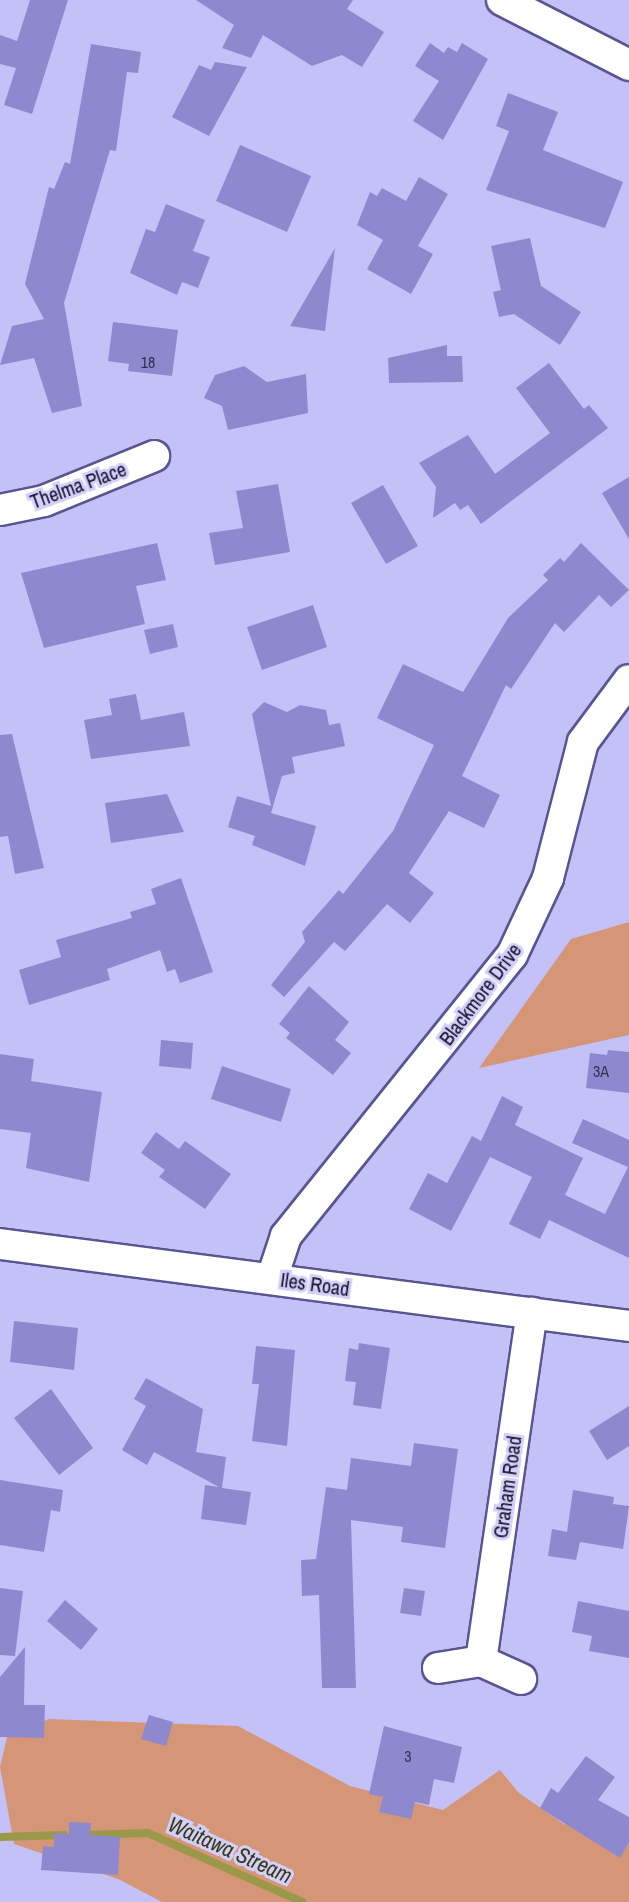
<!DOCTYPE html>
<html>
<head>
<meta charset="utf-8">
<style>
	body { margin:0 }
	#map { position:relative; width:629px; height:1902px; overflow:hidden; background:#c4c1f9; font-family:"Archivo Narrow",sans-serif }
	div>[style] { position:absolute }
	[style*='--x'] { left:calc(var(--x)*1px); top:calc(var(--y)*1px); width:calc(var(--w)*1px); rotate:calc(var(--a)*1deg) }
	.green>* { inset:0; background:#d59678 }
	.stream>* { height:8px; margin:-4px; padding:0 4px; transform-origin:4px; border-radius:4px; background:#9b9849 }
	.building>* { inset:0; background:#8e89ce }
	.roads { filter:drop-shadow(2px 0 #5a5491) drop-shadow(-2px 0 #5a5491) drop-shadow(0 2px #5a5491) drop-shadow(0 -2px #5a5491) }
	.street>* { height:30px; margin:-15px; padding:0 15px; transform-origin:15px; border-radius:15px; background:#fff }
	span { translate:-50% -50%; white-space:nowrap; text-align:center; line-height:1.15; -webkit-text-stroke:6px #d2d0fb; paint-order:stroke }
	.number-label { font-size:16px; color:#322f53 }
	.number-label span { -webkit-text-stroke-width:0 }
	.street-label { font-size:20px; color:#14112a }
	.water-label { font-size:22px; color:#3a3815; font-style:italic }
</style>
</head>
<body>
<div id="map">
	<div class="green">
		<i style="clip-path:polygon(629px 922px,629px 1035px,479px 1068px,571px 939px)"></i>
		<i style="clip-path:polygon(49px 1719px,238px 1726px,350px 1786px,443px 1810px,500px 1770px,519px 1793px,564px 1824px,629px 1834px,629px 1902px,162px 1902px,118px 1879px,14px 1844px,0 1767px,7px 1737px)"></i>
	</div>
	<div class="stream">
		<i style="--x:82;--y:1835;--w:66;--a:-1.7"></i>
		<i style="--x:148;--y:1833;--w:169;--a:24.1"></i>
		<i style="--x:0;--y:1837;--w:64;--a:-1.8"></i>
	</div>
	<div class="building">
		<i style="clip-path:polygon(30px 0,68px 0,32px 114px,4px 105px,16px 68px,0 64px,0 35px,17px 41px)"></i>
		<i style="clip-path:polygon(196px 0,353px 0,347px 9px,384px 32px,362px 67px,342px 55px,312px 66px,263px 35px,251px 58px,222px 48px,234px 25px)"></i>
		<i style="clip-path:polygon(430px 43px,444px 53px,448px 47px,457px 52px,462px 43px,488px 59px,443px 140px,413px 121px,439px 81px,415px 66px)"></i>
		<i style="clip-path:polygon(91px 44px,141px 52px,138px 73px,127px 72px,116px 151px,110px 150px,64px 303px,82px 406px,52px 413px,34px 358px,0 365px,12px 326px,44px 319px,25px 284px,49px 187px,54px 189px,65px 162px,70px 164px)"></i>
		<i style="clip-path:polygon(215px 62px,247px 67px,209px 136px,172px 117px,199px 65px,211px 70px)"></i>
		<i style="clip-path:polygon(508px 93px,558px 112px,543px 150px,623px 182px,605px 228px,486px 190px,509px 131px,496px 126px)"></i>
		<i style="clip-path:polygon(240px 145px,311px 176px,287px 232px,216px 201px)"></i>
		<i style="clip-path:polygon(419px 177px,448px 194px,418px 246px,433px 254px,411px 294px,367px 269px,383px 240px,357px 225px,370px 192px,377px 196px,382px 188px,406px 201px)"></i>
		<i style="clip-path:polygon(166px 204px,205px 220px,193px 251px,210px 257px,198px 288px,182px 282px,177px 295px,130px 273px,146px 229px,155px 232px)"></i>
		<i style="clip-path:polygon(530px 238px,541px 286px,581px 312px,560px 345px,514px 314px,499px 317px,493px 292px,501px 290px,491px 246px)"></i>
		<i style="clip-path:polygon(335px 248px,325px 331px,290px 326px)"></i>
		<i style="clip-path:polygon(113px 322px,178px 330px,172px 376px,128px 371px,129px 364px,108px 361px)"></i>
		<i style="clip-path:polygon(447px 345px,447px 356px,462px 356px,463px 382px,389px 383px,388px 358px)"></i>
		<i style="clip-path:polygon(549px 363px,584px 409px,589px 405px,608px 428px,481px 524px,468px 505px,460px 510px,455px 503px,433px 518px,436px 487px,419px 463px,468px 435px,495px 474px,550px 433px,516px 388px)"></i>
		<i style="clip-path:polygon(244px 366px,267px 382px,306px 374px,308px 413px,228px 430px,222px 406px,204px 398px,215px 375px)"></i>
		<i style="clip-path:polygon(629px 477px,629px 539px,602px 493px)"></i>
		<i style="clip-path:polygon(278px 484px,290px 552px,215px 565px,209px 533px,243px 528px,236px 491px)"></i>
		<i style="clip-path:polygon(383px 485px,418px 546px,386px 564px,351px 503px)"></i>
		<i style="clip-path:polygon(157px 543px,166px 580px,136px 586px,145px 624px,44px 648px,21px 573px)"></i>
		<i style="clip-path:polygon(581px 543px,629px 590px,611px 607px,599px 595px,564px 632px,555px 623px,511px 689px,506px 685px,462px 776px,500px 795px,484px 828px,449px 811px,409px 873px,434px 893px,410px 923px,387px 904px,345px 951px,334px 942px,284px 997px,271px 985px,305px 942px,302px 932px,339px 890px,343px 894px,393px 831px,434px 745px,377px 718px,403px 664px,463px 692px,508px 618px,548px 580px,543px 575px,560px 558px,564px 562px)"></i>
		<i style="clip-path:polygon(313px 605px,327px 647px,262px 670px,247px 627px)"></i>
		<i style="clip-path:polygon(173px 624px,178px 647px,150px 654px,144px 630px)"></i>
		<i style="clip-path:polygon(136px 694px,141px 720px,184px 712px,190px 746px,91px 759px,84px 720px,112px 715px,109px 699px)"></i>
		<i style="clip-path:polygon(264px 702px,287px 712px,300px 705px,326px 710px,329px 725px,340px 723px,345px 746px,292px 757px,295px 773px,282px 776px,271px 813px,316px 826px,305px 866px,252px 845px,255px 836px,228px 827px,237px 796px,271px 806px,252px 714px)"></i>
		<i style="clip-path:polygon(12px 734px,44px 868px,15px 874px,8px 836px,0 837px,0 735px)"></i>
		<i style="clip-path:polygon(167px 794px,184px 832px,111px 843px,105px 803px)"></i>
		<i style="clip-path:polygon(181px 878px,213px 972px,180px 983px,175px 969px,167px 972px,160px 950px,107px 969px,110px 980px,29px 1005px,19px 970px,61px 957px,56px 940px,132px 918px,130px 912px,156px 904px,151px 889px)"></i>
		<i style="clip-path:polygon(309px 986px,349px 1022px,335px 1040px,351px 1053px,333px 1075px,286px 1038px,290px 1033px,279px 1024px)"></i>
		<i style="clip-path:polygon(161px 1040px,193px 1043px,191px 1069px,159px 1066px)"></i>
		<i style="clip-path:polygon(608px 1050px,629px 1052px,629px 1093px,586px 1088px,590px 1053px,607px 1055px)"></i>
		<i style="clip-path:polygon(0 1054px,34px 1059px,31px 1081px,102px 1092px,89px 1182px,26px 1168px,31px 1133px,0 1129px)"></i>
		<i style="clip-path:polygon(222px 1066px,291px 1089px,281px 1122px,211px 1099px)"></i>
		<i style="clip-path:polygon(502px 1096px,523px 1107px,515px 1125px,583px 1158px,565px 1195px,605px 1214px,628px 1167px,572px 1143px,583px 1119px,629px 1140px,629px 1258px,549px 1220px,540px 1239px,509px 1224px,532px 1177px,490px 1157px,451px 1231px,409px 1209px,428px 1173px,447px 1183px,472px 1136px,481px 1141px)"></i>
		<i style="clip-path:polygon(156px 1132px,179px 1149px,185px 1141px,231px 1174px,205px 1209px,159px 1177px,165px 1170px,141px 1153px)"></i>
		<i style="clip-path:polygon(14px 1321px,78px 1328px,74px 1370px,10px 1362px)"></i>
		<i style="clip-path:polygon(359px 1343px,390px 1348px,381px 1409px,353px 1405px,356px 1382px,345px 1381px,349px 1348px,358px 1350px)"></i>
		<i style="clip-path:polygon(256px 1346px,295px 1350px,287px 1446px,252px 1441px,259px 1384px,252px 1384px)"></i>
		<i style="clip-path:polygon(146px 1378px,203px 1409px,196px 1452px,226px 1457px,222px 1488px,251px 1492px,246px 1525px,201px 1519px,205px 1485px,219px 1487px,154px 1452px,147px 1465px,122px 1450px,146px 1406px,134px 1399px)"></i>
		<i style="clip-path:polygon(51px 1389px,93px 1448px,59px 1475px,14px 1418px)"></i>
		<i style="clip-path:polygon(629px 1406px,629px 1446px,607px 1460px,589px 1431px)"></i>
		<i style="clip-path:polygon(414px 1443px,458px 1449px,445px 1548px,401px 1542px,403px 1527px,351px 1520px,356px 1688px,322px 1688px,319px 1595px,302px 1596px,301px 1560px,316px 1559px,326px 1487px,347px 1490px,351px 1458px,411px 1466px)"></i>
		<i style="clip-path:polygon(0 1480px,63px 1490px,60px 1512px,51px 1510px,44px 1552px,0 1545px)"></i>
		<i style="clip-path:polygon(573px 1490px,614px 1497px,613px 1504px,629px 1506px,623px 1549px,580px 1542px,576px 1560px,548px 1556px,552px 1529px,567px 1532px)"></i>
		<i style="clip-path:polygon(0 1588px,23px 1591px,15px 1656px,0 1655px)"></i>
		<i style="clip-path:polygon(404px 1588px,425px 1591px,421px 1616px,400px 1613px)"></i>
		<i style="clip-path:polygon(65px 1600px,98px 1629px,81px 1650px,47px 1621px)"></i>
		<i style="clip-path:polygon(578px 1601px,629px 1611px,629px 1658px,589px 1651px,592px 1636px,572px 1632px)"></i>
		<i style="clip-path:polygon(25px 1647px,24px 1705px,45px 1705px,44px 1738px,0 1737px,0 1677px)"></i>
		<i style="clip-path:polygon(149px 1715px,173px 1722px,166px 1746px,141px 1739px)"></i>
		<i style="clip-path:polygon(384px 1726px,462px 1747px,454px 1783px,434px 1779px,429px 1805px,415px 1802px,411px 1819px,379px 1812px,383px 1797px,369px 1794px)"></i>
		<i style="clip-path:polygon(586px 1756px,615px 1777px,598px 1800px,629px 1817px,629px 1842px,620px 1858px,540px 1808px,551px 1788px,558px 1793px)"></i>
		<i style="clip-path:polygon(69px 1822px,91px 1823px,90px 1835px,120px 1837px,118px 1875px,41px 1870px,43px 1846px,54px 1847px,54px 1833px,69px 1834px)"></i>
	</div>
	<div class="roads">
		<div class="street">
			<i style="--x:502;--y:0;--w:143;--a:27.1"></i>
			<i style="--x:0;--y:510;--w:45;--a:-11.6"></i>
			<i style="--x:44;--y:501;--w:119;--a:-22.2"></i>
			<i style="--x:0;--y:1244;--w:634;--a:7.43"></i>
			<i style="--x:272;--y:1278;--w:44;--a:-71.6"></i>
			<i style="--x:286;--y:1236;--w:361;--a:-51.2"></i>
			<i style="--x:512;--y:955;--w:85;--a:-64.9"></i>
			<i style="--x:548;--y:878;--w:140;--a:-75.6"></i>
			<i style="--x:583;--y:742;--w:77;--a:-53.4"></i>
			<i style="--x:481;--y:1661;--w:352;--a:-81.7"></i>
			<i style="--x:438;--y:1668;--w:44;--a:-9.2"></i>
			<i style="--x:481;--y:1661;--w:44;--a:24.2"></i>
		</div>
	</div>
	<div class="number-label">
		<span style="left:148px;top:362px">18</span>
		<span style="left:601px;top:1071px">3A</span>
		<span style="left:408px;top:1756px">3</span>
	</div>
	<div class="street-label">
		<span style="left:78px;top:485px;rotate:-20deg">Thelma Place</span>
		<span style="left:480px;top:994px;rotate:-53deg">Blackmore Drive</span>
		<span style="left:315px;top:1284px;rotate:8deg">Iles Road</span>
		<span style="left:507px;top:1487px;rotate:-82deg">Graham Road</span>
	</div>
	<div class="water-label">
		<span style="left:230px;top:1850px;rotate:24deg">Waitawa Stream</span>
	</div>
</div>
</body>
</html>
